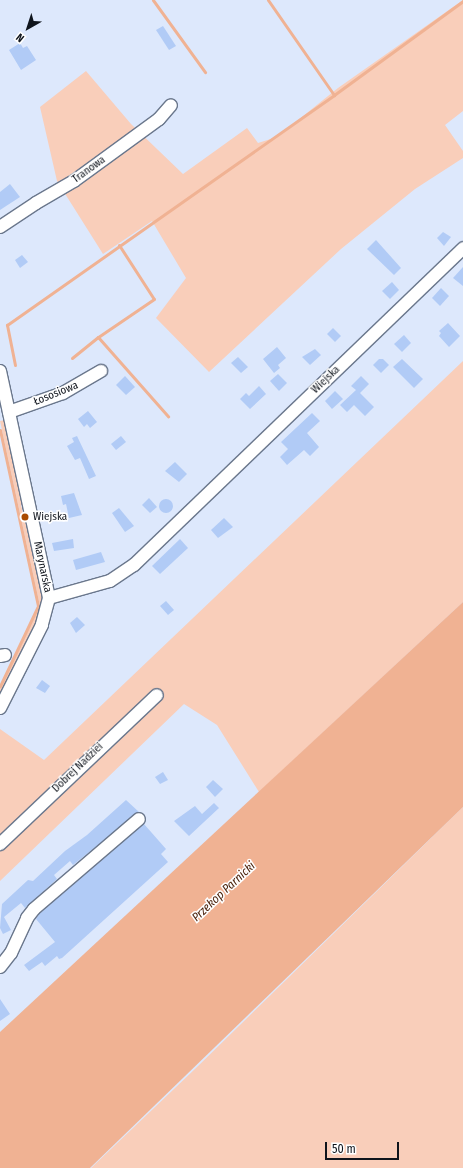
<!DOCTYPE html>
<html>
<head>
<meta charset="utf-8">
<style>
	body { margin:0 }
	#map { position:relative; width:463px; height:1168px; overflow:hidden; background:#dde8fc; font-family:"Fira Sans Condensed",sans-serif }
	div>[style] { position:absolute }
	[style*='--x'] { left:calc(var(--x)*1px); top:calc(var(--y)*1px); width:calc(var(--w)*1px); rotate:calc(var(--a)*1deg) }
	.green>* { inset:0; background:#f9ceba }
	.water>* { inset:0; background:#f0b293 }
	.stream>* { height:3px; margin:-1.5px; padding:0 1.5px; transform-origin:1.5px; border-radius:1.5px; background:#f0b293 }
	.building>* { inset:0; background:#b1cbf6 }
	.round { border-radius:50% }
	.roads { filter:drop-shadow(1px 0 #6a778c) drop-shadow(-1px 0 #6a778c) drop-shadow(0 1px #6a778c) drop-shadow(0 -1px #6a778c) }
	.minor>* { height:12px; margin:-6px; padding:0 6px; transform-origin:6px; border-radius:6px; background:#fff }
	.dots>* { width:11px; height:11px; translate:-50% -50%; box-sizing:border-box; border:2px solid #fff; border-radius:50% }
	span { translate:-50% -50%; white-space:nowrap; text-align:center; line-height:1.15; -webkit-text-stroke:3px #fff; paint-order:stroke }
	.street-label { font-size:11px; color:#0f141c }
	.poi-label { font-size:11px; color:#0f141c }
	.left { translate:0 -50%; text-align:left }
	.water-label { font-size:12px; color:#4c240e; font-style:italic }
	.north { position:absolute; left:8px; top:8px; width:40px; height:40px; -webkit-text-stroke:3px #fff; paint-order:stroke; rotate:219deg; font-size:11px; font-weight:700; line-height:16px; text-align:center; color:#0f141c }
	.north::after { content:''; display:block; margin:auto; width:14px; height:18px; background:#0f141c; clip-path:polygon(50% 0,100% 100%,50% 72%,0 100%) }
	.scale { position:absolute; left:325px; top:1142px; width:74px; height:18px; box-sizing:border-box; border:2px solid #0f141c; border-top:0; padding-left:5px; font-size:12px; line-height:14px; white-space:nowrap; color:#0f141c; -webkit-text-stroke:3px #fff; paint-order:stroke }
</style>
</head>
<body>
<div id="map">
	<div class="green">
		<i style="clip-path:polygon(463px 0,463px 111px,445px 125px,463px 151px,463px 158px,415px 189px,341px 249px,209px 372px,156px 318px,186px 278px,152px 221px,103px 254px,57px 181px,40px 107px,86px 71px,131px 124px,183px 174px,247px 128px,258px 143px,277px 137px,338px 88px)"></i>
		<i style="clip-path:polygon(463px 361px,463px 602px,259px 792px,217px 725px,184px 704px,0 881px,0 729px,44px 760px)"></i>
		<i style="clip-path:polygon(6px 420px,23px 504px,21px 505px,44px 598px,40px 617px,0 697px,0 689px,40px 606px,0 421px)"></i>
		<i style="clip-path:polygon(463px 807px,463px 1168px,91px 1168px,196px 1068px)"></i>
	</div>
	<div class="water">
		<i style="clip-path:polygon(463px 602px,463px 807px,90px 1168px,0 1168px,0 1032px)"></i>
	</div>
	<div class="stream">
		<i style="--x:153;--y:0;--w:89;--a:54.2"></i>
		<i style="--x:268;--y:0;--w:116;--a:55.2"></i>
		<i style="--x:119;--y:245;--w:64;--a:57.1"></i>
		<i style="--x:154;--y:299;--w:68;--a:145.8"></i>
		<i style="--x:98;--y:337;--w:106;--a:48.5"></i>
		<i style="--x:72;--y:358;--w:33;--a:-39"></i>
		<i style="--x:15;--y:365;--w:41;--a:-101.3"></i>
		<i style="--x:7;--y:325;--w:400;--a:-35.1"></i>
		<i style="--x:334;--y:95;--w:160;--a:-36.1"></i>
		<i style="--x:0;--y:430;--w:180;--a:77.8"></i>
		<i style="--x:38;--y:606;--w:89;--a:115.4"></i>
	</div>
	<div class="building">
		<i style="clip-path:polygon(163px 26px,176px 46px,169px 50px,156px 30px)"></i>
		<i style="clip-path:polygon(20px 43px,23px 48px,27px 46px,36px 60px,21px 70px,9px 50px)"></i>
		<i style="clip-path:polygon(10px 184px,20px 197px,0 210px,0 192px)"></i>
		<i style="clip-path:polygon(443px 232px,451px 237px,444px 246px,437px 238px)"></i>
		<i style="clip-path:polygon(376px 240px,401px 268px,394px 275px,367px 249px)"></i>
		<i style="clip-path:polygon(22px 255px,28px 262px,20px 268px,15px 260px)"></i>
		<i style="clip-path:polygon(463px 267px,463px 286px,453px 278px)"></i>
		<i style="clip-path:polygon(392px 282px,399px 290px,390px 299px,382px 291px)"></i>
		<i style="clip-path:polygon(441px 288px,449px 296px,440px 306px,432px 298px)"></i>
		<i style="clip-path:polygon(448px 323px,460px 336px,449px 347px,439px 336px,441px 333px,439px 331px)"></i>
		<i style="clip-path:polygon(333px 328px,341px 336px,335px 342px,327px 334px)"></i>
		<i style="clip-path:polygon(404px 335px,411px 343px,402px 352px,394px 344px)"></i>
		<i style="clip-path:polygon(277px 347px,286px 358px,278px 365px,280px 368px,274px 373px,263px 359px)"></i>
		<i style="clip-path:polygon(315px 349px,321px 355px,310px 365px,302px 357px)"></i>
		<i style="clip-path:polygon(238px 357px,248px 367px,241px 373px,231px 363px)"></i>
		<i style="clip-path:polygon(379px 359px,383px 359px,389px 365px,381px 373px,373px 365px)"></i>
		<i style="clip-path:polygon(402px 359px,423px 379px,414px 388px,393px 367px)"></i>
		<i style="clip-path:polygon(278px 374px,287px 383px,279px 391px,270px 381px)"></i>
		<i style="clip-path:polygon(125px 376px,135px 387px,126px 395px,116px 385px)"></i>
		<i style="clip-path:polygon(361px 376px,369px 384px,360px 393px,374px 407px,365px 416px,354px 405px,347px 412px,340px 405px,356px 390px,351px 386px)"></i>
		<i style="clip-path:polygon(259px 386px,266px 394px,250px 409px,240px 399px,246px 393px,249px 396px)"></i>
		<i style="clip-path:polygon(335px 391px,343px 399px,332px 409px,325px 401px)"></i>
		<i style="clip-path:polygon(88px 411px,97px 422px,90px 428px,87px 424px,84px 427px,78px 419px)"></i>
		<i style="clip-path:polygon(312px 413px,320px 421px,307px 433px,319px 447px,310px 456px,304px 450px,287px 465px,280px 457px,288px 449px,281px 442px)"></i>
		<i style="clip-path:polygon(77px 436px,96px 476px,89px 479px,80px 458px,75px 460px,67px 446px,74px 442px,72px 438px)"></i>
		<i style="clip-path:polygon(121px 436px,126px 442px,116px 450px,111px 444px)"></i>
		<i style="clip-path:polygon(175px 462px,187px 474px,179px 482px,165px 471px)"></i>
		<i style="clip-path:polygon(74px 493px,82px 515px,69px 518px,66px 504px,63px 505px,61px 496px)"></i>
		<i style="clip-path:polygon(149px 498px,157px 507px,150px 513px,142px 505px)"></i>
		<i class="round" style="left:159px;top:499px;width:14px;height:14px"></i>
		<i style="clip-path:polygon(119px 508px,134px 526px,125px 532px,112px 513px)"></i>
		<i style="clip-path:polygon(224px 518px,233px 527px,218px 538px,211px 530px)"></i>
		<i style="clip-path:polygon(73px 539px,74px 548px,54px 551px,52px 543px)"></i>
		<i style="clip-path:polygon(180px 539px,188px 548px,160px 574px,152px 566px)"></i>
		<i style="clip-path:polygon(101px 552px,105px 562px,76px 570px,73px 560px)"></i>
		<i style="clip-path:polygon(166px 601px,174px 610px,168px 615px,160px 606px)"></i>
		<i style="clip-path:polygon(77px 617px,85px 625px,76px 633px,70px 623px)"></i>
		<i style="clip-path:polygon(42px 680px,50px 686px,45px 693px,36px 688px)"></i>
		<i style="clip-path:polygon(163px 772px,168px 780px,160px 784px,155px 777px)"></i>
		<i style="clip-path:polygon(213px 780px,223px 789px,215px 797px,206px 787px)"></i>
		<i style="clip-path:polygon(126px 800px,139px 812px,73px 865px,70px 861px,54px 875px,57px 879px,25px 908px,21px 903px,4px 917px,11px 930px,3px 934px,0 928px,2px 904px,28px 880px,33px 881px,65px 851px,87px 835px)"></i>
		<i style="clip-path:polygon(214px 803px,219px 808px,189px 836px,174px 821px,195px 806px,202px 814px)"></i>
		<i style="clip-path:polygon(144px 824px,166px 849px,161px 854px,168px 862px,62px 958px,59px 959px,57px 956px,45px 966px,42px 962px,29px 971px,24px 965px,55px 942px,36px 919px,39px 914px)"></i>
		<i style="clip-path:polygon(0 999px,10px 1014px,0 1021px)"></i>
	</div>
	<div class="roads">
		<div class="minor">
			<i style="--x:0;--y:227;--w:43;--a:-33.7"></i>
			<i style="--x:36;--y:203;--w:44;--a:-30.1"></i>
			<i style="--x:74;--y:181;--w:105;--a:-36.1"></i>
			<i style="--x:159;--y:119;--w:18;--a:-49"></i>
			<i style="--x:0;--y:371;--w:232;--a:77.8"></i>
			<i style="--x:49;--y:598;--w:28;--a:105"></i>
			<i style="--x:42;--y:625;--w:93;--a:116.8"></i>
			<i style="--x:9;--y:412;--w:57;--a:-19.4"></i>
			<i style="--x:63;--y:393;--w:44;--a:-30.1"></i>
			<i style="--x:49;--y:598;--w:63;--a:-15.6"></i>
			<i style="--x:110;--y:581;--w:29;--a:-34"></i>
			<i style="--x:134;--y:565;--w:457;--a:-43.9"></i>
			<i style="--x:0;--y:656;--w:5;--a:-11"></i>
			<i style="--x:0;--y:844;--w:216;--a:-43.5"></i>
			<i style="--x:0;--y:967;--w:18;--a:-52"></i>
			<i style="--x:11;--y:953;--w:38;--a:-65"></i>
			<i style="--x:27;--y:918;--w:11;--a:-52"></i>
			<i style="--x:34;--y:909;--w:138;--a:-40.6"></i>
		</div>
	</div>
	<div class="dots">
		<i style="left:25px;top:517px;background:#aa4a00"></i>
	</div>
	<div class="street-label">
		<span style="left:89px;top:170px;rotate:-36deg">Tranowa</span>
		<span style="left:326px;top:380px;rotate:-44deg">Wiejska</span>
		<span style="left:56px;top:394px;rotate:-22deg">Łososiowa</span>
		<span style="left:42px;top:567px;rotate:78deg">Marynarska</span>
		<span style="left:78px;top:768px;rotate:-44deg">Dobrej Nadziei</span>
	</div>
	<div class="poi-label">
		<span class="left" style="left:33px;top:517px">Wiejska</span>
	</div>
	<div class="water-label">
		<span style="left:224px;top:892px;rotate:-43deg">Przekop Parnicki</span>
	</div>
	<div class="north">N</div>
	<div class="scale">50 m</div>
</div>
</body>
</html>
